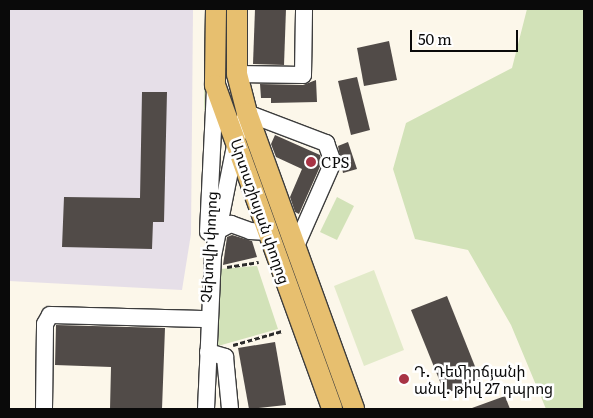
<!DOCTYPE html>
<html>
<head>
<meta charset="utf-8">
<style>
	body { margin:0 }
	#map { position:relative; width:593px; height:418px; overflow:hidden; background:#fcf7ea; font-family:Literata,"Noto Sans Armenian",serif }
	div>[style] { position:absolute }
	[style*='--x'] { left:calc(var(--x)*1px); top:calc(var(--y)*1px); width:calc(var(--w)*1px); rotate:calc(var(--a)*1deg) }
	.industrial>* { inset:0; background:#e6dfe8 }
	.green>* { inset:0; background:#d2e2b8 }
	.pitch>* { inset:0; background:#e2eac9 }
	.building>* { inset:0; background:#514b48 }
	.path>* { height:2.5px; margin-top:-1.25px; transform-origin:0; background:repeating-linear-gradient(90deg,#2c2c2c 0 5px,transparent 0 7.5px) }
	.roads { filter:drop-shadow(1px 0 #3d3d3d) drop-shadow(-1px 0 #3d3d3d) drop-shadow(0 1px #3d3d3d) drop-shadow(0 -1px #3d3d3d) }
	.minor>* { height:16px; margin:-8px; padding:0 8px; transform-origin:8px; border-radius:8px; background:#fff }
	.major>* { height:20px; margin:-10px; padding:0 10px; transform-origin:10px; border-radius:10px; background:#e7bf6f }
	.dots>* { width:14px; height:14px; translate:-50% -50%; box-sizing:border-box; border:2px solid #fff; border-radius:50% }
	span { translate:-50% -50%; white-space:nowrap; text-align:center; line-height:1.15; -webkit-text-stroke:5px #fff; paint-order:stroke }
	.poi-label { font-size:15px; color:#0a0a0a }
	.left { translate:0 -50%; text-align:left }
	.street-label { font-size:15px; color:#0a0a0a }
	.frame { position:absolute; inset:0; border:10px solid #0a0a0a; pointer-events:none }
	.scale { position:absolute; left:410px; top:30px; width:108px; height:22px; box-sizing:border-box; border:2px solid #0a0a0a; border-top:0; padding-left:6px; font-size:15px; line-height:18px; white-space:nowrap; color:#0a0a0a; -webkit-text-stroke:4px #fff; paint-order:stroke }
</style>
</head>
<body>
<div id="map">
	<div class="industrial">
		<i style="clip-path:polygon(9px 9px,193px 9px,191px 234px,182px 290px,9px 281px)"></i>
	</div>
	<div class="green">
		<i style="clip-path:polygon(205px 9px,209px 9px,208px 110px,204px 110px)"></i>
		<i style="clip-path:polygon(527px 9px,584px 9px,584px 409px,546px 409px,511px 325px,468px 250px,415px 239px,393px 169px,406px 123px,512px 68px)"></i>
		<i style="clip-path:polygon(337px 197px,354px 206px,337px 240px,320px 232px)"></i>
		<i style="clip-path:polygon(257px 266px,278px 329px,218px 346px,220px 269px)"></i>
	</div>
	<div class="pitch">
		<i style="clip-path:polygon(374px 270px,404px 350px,364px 366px,334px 286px)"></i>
	</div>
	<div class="building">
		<i style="clip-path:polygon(255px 9px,286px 9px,284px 65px,253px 64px)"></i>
		<i style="clip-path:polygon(389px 41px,397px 80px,364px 86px,357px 48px)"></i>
		<i style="clip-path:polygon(357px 77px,370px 130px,351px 135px,338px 81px)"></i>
		<i style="clip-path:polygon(316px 80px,317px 102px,271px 103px,271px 98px,261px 98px,260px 84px,303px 85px)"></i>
		<i style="clip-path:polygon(142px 92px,167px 92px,164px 222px,153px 222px,152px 249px,62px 247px,64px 197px,140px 198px)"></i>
		<i style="clip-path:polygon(275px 135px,320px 155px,322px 162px,299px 214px,295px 212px,290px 197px,302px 169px,276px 157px,271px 144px)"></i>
		<i style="clip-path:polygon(348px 142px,357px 169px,343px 173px,338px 146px)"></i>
		<i style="clip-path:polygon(232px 235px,252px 241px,257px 257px,223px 265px,227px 237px)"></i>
		<i style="clip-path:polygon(447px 296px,480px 379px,445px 394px,411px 310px)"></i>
		<i style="clip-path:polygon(56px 325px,165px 328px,162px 409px,110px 409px,111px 367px,55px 365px)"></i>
		<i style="clip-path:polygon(275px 342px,286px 405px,249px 409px,238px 348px)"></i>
		<i style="clip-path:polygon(505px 396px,510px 409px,472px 409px,472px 408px)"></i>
	</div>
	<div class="path">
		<i style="--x:227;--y:267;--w:32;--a:-9"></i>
		<i style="--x:233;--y:345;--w:51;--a:-15.9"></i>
	</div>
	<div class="roads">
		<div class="minor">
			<i style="--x:237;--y:74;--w:66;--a:0.9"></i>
			<i style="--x:303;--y:75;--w:66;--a:-89.1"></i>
			<i style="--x:217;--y:231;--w:16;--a:-27"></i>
			<i style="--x:231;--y:224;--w:20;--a:20"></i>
			<i style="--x:250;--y:231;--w:18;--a:3"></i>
			<i style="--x:208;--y:232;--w:143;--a:-87.2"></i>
			<i style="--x:208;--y:352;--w:18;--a:16"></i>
			<i style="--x:225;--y:357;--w:52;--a:84.5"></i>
			<i style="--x:44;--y:409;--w:85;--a:-89.3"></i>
			<i style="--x:45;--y:324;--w:10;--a:-61"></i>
			<i style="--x:50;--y:315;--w:154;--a:1.5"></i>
			<i style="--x:206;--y:409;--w:153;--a:-87.4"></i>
			<i style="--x:213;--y:256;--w:117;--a:-78.7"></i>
			<i style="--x:236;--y:141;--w:30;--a:-69"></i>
			<i style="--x:247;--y:113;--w:85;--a:20.8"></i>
			<i style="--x:326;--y:143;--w:20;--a:70"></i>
			<i style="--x:333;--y:162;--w:92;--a:113.8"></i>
		</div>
		<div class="major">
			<i style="--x:216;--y:9;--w:76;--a:90.8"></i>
			<i style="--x:215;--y:85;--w:344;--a:70.1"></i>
			<i style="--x:237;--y:9;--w:65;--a:90"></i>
			<i style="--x:237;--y:74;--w:40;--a:75.6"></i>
			<i style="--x:247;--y:113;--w:315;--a:70.1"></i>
		</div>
	</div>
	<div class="dots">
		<i style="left:311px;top:162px;background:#a83445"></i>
		<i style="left:404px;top:379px;background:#a83445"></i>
	</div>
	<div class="poi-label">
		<span class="left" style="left:321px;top:162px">CPS</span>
		<span class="left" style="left:414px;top:379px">Դ. Դեմիրճյանի<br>անվ. թիվ 27 դպրոց</span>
	</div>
	<div class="street-label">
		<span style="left:261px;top:211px;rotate:71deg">Արտաշիսյան փողոց</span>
		<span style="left:208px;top:247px;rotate:-87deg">Չեխովի փողոց</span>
	</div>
	<div class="frame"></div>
	<div class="scale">50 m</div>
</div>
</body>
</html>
